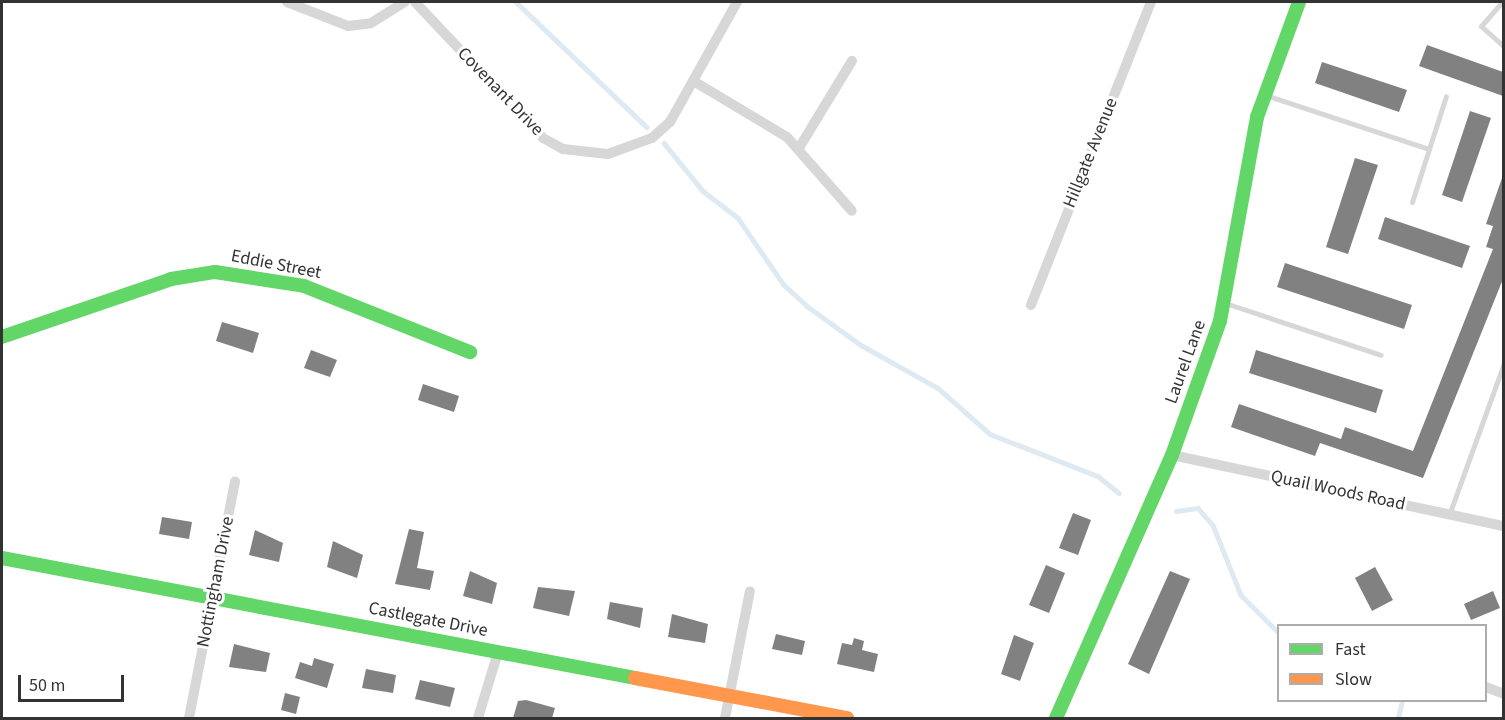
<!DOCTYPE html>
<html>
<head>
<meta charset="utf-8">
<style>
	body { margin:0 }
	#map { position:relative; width:1505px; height:720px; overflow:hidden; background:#fff; font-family:"Source Sans 3",sans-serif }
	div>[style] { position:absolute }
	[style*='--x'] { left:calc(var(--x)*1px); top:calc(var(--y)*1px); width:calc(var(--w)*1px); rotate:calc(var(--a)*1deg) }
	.stream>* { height:4.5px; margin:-2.25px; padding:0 2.25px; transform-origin:2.25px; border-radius:2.25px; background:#dee9f2 }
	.building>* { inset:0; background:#818181 }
	.lane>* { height:5px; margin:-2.5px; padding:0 2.5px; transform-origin:2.5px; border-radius:2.5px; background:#d7d7d7 }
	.street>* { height:10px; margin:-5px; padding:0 5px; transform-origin:5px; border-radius:5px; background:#d7d7d7 }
	.fast>* { height:14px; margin:-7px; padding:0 7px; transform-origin:7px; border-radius:7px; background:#63d668 }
	.slow>* { height:14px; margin:-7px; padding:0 7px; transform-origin:7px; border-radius:7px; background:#ff974d }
	span { translate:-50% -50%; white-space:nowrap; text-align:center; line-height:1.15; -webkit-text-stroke:6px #fff; paint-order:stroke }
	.street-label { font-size:18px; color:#333 }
	.frame { position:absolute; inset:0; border:3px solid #333; pointer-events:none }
	.legend { position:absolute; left:1277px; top:624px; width:210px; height:78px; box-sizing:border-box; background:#fff; border:2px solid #adadad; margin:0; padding:8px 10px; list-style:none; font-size:18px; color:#333 }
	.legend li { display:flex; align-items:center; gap:12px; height:30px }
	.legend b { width:30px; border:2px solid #adadad }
	.scale { position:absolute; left:18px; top:675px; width:106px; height:27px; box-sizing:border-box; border:3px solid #333; border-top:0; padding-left:8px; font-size:18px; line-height:21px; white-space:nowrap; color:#333; -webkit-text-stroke:4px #fff; paint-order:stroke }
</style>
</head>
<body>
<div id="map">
	<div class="stream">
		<i style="--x:516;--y:2;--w:181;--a:43.7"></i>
		<i style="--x:664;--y:143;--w:62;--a:50.9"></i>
		<i style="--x:703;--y:191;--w:44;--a:37.6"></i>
		<i style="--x:738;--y:218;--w:81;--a:55.5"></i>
		<i style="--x:784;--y:285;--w:31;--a:42"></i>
		<i style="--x:807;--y:306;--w:67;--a:35.8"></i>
		<i style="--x:861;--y:345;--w:88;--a:29.2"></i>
		<i style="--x:938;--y:388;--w:69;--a:41.5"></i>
		<i style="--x:990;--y:434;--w:116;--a:21.3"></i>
		<i style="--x:1098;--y:476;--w:27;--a:39"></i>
		<i style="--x:1176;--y:511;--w:22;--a:-8"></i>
		<i style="--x:1198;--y:508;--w:23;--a:49"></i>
		<i style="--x:1213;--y:525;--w:75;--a:68.2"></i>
		<i style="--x:1241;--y:595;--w:52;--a:45"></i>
		<i style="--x:1398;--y:718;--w:18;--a:-77"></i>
	</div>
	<div class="building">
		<i style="clip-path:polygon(1427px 45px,1503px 72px,1503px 96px,1419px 66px)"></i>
		<i style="clip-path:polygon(1322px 62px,1407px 90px,1399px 112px,1315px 83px)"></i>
		<i style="clip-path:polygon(1470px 111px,1491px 118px,1462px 202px,1442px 195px)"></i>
		<i style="clip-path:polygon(1355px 158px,1378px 165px,1348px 254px,1326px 247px)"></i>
		<i style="clip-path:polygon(1502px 178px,1503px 279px,1423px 478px,1320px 443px,1315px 456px,1231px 427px,1239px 404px,1341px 439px,1345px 427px,1413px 451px,1493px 249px,1486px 247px,1493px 226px,1486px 224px)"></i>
		<i style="clip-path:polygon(1385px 217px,1470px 246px,1462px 268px,1378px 239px)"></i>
		<i style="clip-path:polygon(1285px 263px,1412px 305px,1404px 329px,1277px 287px)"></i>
		<i style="clip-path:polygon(222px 322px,259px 333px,253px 353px,216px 341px)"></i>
		<i style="clip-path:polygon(311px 350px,337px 360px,330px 377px,304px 368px)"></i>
		<i style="clip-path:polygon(1256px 350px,1383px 390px,1376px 413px,1249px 373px)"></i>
		<i style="clip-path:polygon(423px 384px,459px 396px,454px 412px,418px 400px)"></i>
		<i style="clip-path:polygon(1073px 513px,1091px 520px,1078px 555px,1059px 548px)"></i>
		<i style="clip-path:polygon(162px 517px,192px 522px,189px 539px,159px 534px)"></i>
		<i style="clip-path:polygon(409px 529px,424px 532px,417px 568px,434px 571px,430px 590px,395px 584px)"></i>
		<i style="clip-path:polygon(255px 530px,283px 543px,279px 562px,249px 555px)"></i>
		<i style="clip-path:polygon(333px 541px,363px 555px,357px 578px,327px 567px)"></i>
		<i style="clip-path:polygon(1046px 565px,1065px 573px,1049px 613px,1029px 605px)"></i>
		<i style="clip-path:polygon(1375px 567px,1393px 600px,1372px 611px,1355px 578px)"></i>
		<i style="clip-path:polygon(470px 571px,497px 583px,492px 604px,463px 596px)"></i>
		<i style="clip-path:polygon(1170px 571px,1190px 579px,1149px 674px,1128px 664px)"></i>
		<i style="clip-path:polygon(538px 587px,575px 591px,569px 616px,533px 608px)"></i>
		<i style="clip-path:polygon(1493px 591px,1500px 608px,1471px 620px,1464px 604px)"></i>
		<i style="clip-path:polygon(610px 602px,643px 608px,640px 628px,607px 619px)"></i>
		<i style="clip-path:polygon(672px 614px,708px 624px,705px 643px,668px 637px)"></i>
		<i style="clip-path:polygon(776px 634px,805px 641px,802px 655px,772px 649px)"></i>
		<i style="clip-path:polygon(1014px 635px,1034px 643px,1020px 681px,1001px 674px)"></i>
		<i style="clip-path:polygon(854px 638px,864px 641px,862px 650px,878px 654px,874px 672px,837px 664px,842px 643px,852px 645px)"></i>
		<i style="clip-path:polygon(234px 644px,270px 653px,266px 672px,229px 667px)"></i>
		<i style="clip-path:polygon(314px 658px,334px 664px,327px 688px,295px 678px,300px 662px,312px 666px)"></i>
		<i style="clip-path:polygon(366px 669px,396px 675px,393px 693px,362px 688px)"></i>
		<i style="clip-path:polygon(420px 680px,455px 688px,450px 707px,415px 699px)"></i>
		<i style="clip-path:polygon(285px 693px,300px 697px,296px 714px,281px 710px)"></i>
		<i style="clip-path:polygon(526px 700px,555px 708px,552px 718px,513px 718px,518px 701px)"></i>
	</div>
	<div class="lane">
		<i style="--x:1502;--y:2;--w:32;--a:131"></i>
		<i style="--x:1481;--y:26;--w:31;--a:42"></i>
		<i style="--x:1268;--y:96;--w:169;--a:18.2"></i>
		<i style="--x:1412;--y:202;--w:111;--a:-72.2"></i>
		<i style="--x:1225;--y:303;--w:164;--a:18.4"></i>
		<i style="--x:1449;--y:515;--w:162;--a:-70.1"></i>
	</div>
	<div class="street">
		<i style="--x:287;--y:2;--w:66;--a:21.5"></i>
		<i style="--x:348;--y:26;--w:23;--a:-7"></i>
		<i style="--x:371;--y:23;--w:40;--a:-32"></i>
		<i style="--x:415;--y:2;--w:187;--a:46.7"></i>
		<i style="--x:543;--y:138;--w:23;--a:29"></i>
		<i style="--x:563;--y:149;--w:45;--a:6.3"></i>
		<i style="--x:608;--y:154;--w:47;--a:-20"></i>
		<i style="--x:652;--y:138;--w:24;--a:-42"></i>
		<i style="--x:670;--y:122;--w:137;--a:-60.8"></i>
		<i style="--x:695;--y:82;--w:107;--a:30.9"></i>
		<i style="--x:787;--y:137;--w:98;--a:48.7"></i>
		<i style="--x:799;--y:148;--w:102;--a:-58.7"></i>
		<i style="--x:1031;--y:305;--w:326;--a:-68.4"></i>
		<i style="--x:1172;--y:455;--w:340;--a:12.1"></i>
		<i style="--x:1486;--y:687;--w:19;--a:21"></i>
		<i style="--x:189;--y:718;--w:241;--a:-79"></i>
		<i style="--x:478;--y:718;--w:69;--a:-73.1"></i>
		<i style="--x:725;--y:718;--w:129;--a:-78.9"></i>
	</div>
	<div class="fast">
		<i style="--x:2;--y:337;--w:179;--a:-18.9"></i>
		<i style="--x:171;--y:279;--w:45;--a:-9"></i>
		<i style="--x:215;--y:272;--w:90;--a:8.9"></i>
		<i style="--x:304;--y:286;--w:179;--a:21.7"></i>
		<i style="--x:2;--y:558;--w:644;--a:10.73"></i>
		<i style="--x:1056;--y:718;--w:287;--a:-66.2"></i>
		<i style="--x:1172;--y:455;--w:142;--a:-70.3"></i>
		<i style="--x:1220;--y:321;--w:207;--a:-79.7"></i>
		<i style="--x:1257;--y:117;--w:122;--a:-69.9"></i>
	</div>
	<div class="slow">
		<i style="--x:635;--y:678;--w:216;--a:10.7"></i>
	</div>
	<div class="street-label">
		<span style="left:500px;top:92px;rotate:46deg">Covenant Drive</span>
		<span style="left:1091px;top:153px;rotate:-68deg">Hillgate Avenue</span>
		<span style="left:276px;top:265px;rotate:11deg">Eddie Street</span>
		<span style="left:1186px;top:362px;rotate:-70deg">Laurel Lane</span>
		<span style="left:1338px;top:491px;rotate:12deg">Quail Woods Road</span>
		<span style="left:216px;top:582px;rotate:-79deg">Nottingham Drive</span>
		<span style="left:428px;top:620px;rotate:11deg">Castlegate Drive</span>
	</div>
	<div class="frame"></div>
	<ul class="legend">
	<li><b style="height:8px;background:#63d668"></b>Fast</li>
	<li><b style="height:8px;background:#ff974d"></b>Slow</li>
	</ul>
	<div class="scale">50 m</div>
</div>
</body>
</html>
